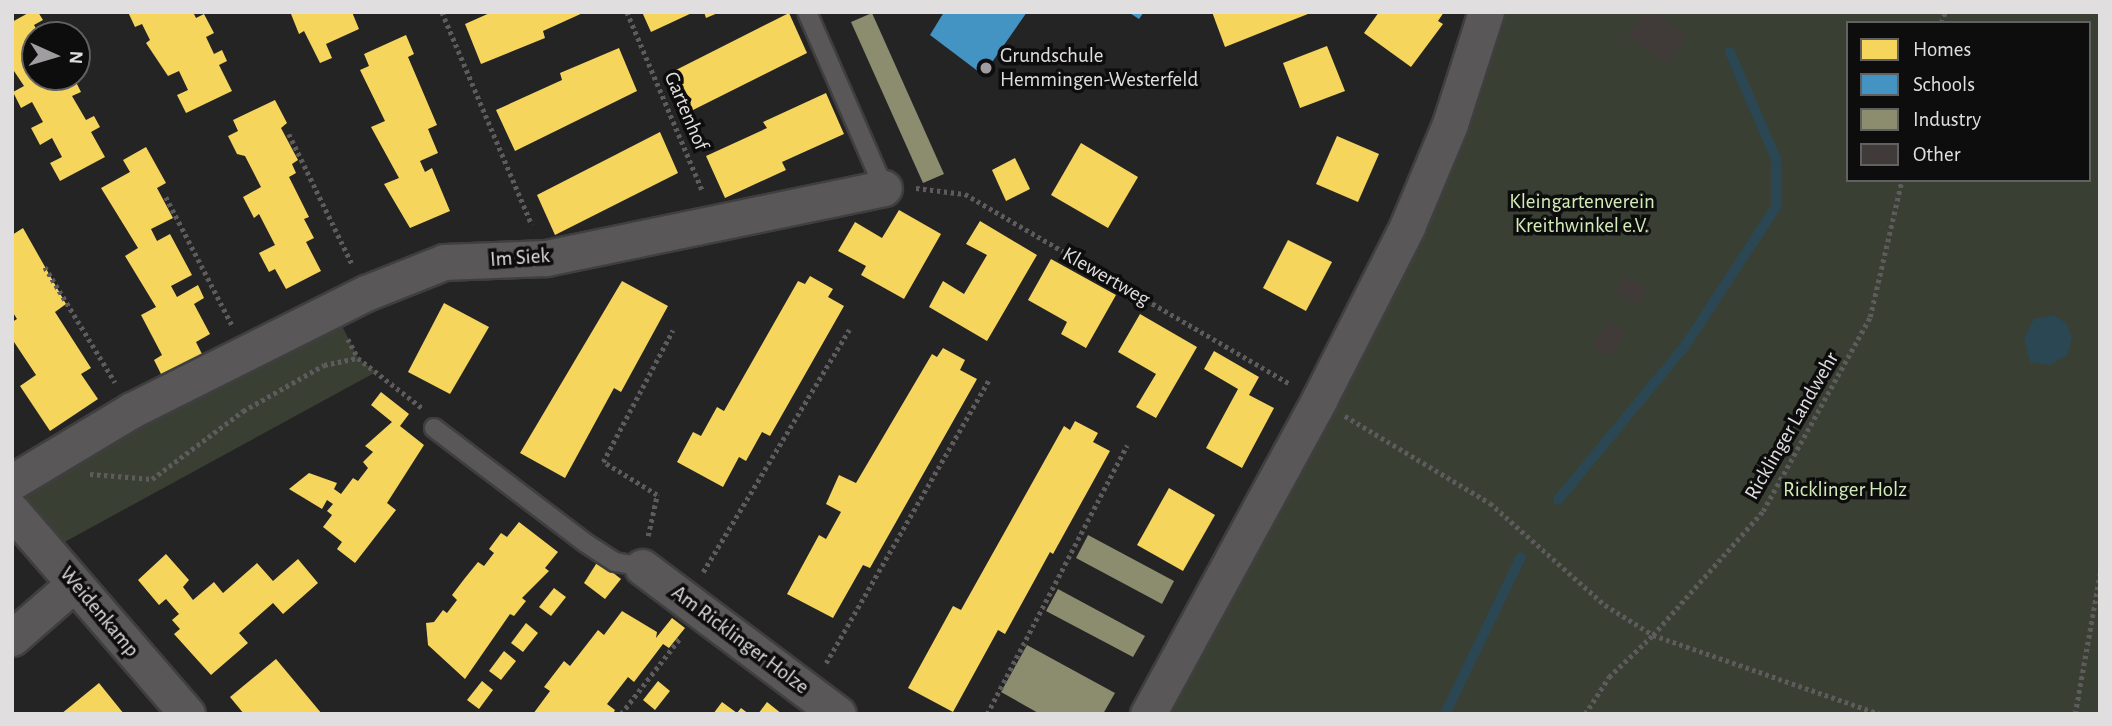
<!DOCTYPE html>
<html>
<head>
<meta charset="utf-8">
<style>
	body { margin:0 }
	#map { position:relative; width:2112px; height:726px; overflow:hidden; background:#252425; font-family:"Alegreya Sans",sans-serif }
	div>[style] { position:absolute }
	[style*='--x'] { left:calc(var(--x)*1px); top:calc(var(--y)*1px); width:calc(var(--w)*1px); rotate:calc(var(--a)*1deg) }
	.green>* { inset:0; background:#394033 }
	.water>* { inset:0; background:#2a4753 }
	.homes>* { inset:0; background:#f6d55c }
	.schools>* { inset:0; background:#4393c3 }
	.industry>* { inset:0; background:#8c8c6e }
	.stream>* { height:10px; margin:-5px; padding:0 5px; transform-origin:5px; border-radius:5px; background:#2a4753 }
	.building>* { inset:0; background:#403b38 }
	.path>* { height:4.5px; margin-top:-2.25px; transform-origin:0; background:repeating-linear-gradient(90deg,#5d5b5c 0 3.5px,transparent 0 7px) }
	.roads { filter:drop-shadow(2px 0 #403f40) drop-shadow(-2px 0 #403f40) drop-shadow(0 2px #403f40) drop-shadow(0 -2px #403f40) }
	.lane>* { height:18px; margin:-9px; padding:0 9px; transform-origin:9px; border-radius:9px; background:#595758 }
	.street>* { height:35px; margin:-17.5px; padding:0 17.5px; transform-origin:17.5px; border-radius:17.5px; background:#595758 }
	.dots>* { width:19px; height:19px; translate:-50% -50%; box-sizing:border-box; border:4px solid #0e0d0e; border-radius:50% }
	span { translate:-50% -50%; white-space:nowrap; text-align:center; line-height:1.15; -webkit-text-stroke:7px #0e0d0e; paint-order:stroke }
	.poi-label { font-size:21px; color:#e1dee0 }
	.left { translate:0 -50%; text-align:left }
	.street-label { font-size:21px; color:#e1dee0 }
	.park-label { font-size:21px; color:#d2ecb8 }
	.frame { position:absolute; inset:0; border:14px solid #e1dee0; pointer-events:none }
	.legend { position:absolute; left:1846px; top:21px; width:245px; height:161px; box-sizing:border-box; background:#0e0d0e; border:2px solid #626162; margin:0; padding:9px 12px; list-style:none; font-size:21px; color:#e1dee0 }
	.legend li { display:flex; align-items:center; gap:14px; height:35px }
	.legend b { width:35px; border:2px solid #626162 }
	.north { position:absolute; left:21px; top:21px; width:70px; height:70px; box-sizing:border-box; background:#0e0d0e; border:2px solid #626162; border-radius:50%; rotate:94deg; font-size:19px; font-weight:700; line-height:28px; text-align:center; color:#e1dee0 }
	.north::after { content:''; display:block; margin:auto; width:24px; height:32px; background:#9f9d9f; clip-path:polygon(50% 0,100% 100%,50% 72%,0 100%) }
</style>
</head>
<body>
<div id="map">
	<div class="green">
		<i style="clip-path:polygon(evenodd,1497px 12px,2100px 12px,2100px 714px,1159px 714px,1497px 12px,1848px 23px,2089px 23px,2089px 180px,1848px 180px,1848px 23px)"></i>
		<i style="clip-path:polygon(334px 310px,358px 358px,376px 372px,48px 551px,12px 511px,35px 466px)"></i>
	</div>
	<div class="water">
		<i style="clip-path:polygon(2054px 315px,2067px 324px,2072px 338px,2067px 355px,2050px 365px,2030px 362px,2024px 338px,2034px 319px)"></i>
	</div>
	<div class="homes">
		<i style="clip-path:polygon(30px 12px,38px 12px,43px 20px,34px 25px,40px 35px,35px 35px,35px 77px,62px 77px,66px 85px,75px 80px,81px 92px,72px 96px,86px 120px,94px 116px,100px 127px,91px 132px,105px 157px,60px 181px,50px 163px,62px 157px,52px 138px,40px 145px,31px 128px,43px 122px,32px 102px,21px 108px,13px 92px,24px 86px,12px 68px,12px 22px)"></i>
		<i style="clip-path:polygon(128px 12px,193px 12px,196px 18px,204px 14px,214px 33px,206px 37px,214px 54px,222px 50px,227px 61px,219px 65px,232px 91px,186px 113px,177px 95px,188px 90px,179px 71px,168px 76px,146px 43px,150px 40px,142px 24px,135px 27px)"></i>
		<i style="clip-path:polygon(294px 12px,352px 12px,359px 29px,326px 44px,332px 58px,320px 63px,304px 31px,299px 34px,291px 14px)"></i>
		<i style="clip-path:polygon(492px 12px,585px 12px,543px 31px,545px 38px,481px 64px,465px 24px)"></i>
		<i style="clip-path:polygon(642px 12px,694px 12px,651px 32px)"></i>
		<i style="clip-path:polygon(704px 12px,720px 12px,706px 18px)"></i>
		<i style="clip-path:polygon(1212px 12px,1313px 12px,1225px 47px)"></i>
		<i style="clip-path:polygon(1379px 12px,1444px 12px,1438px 21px,1443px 24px,1411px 67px,1364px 33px)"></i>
		<i style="clip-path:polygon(789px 13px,807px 53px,685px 114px,668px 74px)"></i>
		<i style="clip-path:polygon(406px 35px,414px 54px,408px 57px,437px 125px,428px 129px,438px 153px,420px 161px,425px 172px,432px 168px,450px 211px,410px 228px,384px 184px,399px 178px,371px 127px,385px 121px,360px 70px,369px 66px,364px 54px)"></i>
		<i style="clip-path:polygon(1327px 46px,1345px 91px,1300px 108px,1283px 63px)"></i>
		<i style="clip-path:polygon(619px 48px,637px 91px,515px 151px,496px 110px,562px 80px,560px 73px)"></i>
		<i style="clip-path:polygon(826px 93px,844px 134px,782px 162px,786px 170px,725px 198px,706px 156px,767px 128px,763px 122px)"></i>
		<i style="clip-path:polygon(275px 100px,287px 123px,281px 128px,298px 160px,292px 164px,296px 173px,289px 177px,309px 217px,304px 219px,314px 238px,306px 242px,321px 271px,286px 289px,275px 269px,269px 272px,259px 253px,275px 245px,259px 214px,254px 218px,243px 197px,261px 187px,245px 156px,237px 154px,228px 136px,238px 131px,233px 120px)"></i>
		<i style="clip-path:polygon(660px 132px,678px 173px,555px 235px,537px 195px)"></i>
		<i style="clip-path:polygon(1337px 136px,1379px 154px,1358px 202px,1316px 184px)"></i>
		<i style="clip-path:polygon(1081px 143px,1138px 177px,1108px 228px,1051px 195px)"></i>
		<i style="clip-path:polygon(146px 147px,166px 183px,157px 188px,173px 218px,151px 229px,157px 241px,170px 234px,192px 275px,171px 286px,177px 297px,198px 285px,204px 298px,194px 304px,210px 334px,196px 342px,202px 354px,162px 376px,154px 360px,162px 355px,141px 315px,156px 307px,125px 256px,138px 248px,101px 188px,130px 172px,123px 160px)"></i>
		<i style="clip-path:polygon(1015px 158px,1030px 189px,1006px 201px,992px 170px)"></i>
		<i style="clip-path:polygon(899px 210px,941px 234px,904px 299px,861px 275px,866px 266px,838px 251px,855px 222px,882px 238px)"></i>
		<i style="clip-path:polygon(980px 221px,1037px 255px,987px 341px,929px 307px,943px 281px,964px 294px,987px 255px,966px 244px)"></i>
		<i style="clip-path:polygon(23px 228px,66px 304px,55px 312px,91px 368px,81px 374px,98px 399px,50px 431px,20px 386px,36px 375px,12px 339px,12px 322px,17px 319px,12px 311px,12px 235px)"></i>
		<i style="clip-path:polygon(1288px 240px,1332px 262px,1306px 311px,1263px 288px)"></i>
		<i style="clip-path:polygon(1051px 259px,1116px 295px,1086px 348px,1061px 334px,1067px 322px,1028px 300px)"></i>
		<i style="clip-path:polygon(810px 276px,833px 289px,828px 297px,844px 306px,770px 436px,762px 432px,746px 461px,739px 457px,723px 487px,677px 462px,693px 432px,701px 436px,717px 407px,724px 411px,798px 281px,805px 284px)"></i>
		<i style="clip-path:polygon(622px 281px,668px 306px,621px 392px,614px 388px,565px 478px,520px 453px)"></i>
		<i style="clip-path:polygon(444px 303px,489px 327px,450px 394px,408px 372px)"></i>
		<i style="clip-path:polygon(1140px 314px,1197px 347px,1156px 418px,1136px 407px,1156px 374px,1118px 352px)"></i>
		<i style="clip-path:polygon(943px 348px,965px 360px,960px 370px,977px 379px,870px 568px,863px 565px,833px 618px,787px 594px,819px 535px,826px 539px,841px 512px,826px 504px,839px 475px,856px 483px,932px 354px,937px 357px)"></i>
		<i style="clip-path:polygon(1214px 351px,1259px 377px,1249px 395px,1274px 408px,1242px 468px,1206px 448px,1238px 389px,1204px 369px)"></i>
		<i style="clip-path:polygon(381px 392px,409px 414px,400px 426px,424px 445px,387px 503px,396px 510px,355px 563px,337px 549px,342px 542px,323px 527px,332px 515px,327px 511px,333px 504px,327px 500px,322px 509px,289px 489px,309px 473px,337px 483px,334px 489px,341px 494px,353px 478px,358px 481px,368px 468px,363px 462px,373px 452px,365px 446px,392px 422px,371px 405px)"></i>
		<i style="clip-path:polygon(1075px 421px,1098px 433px,1093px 442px,1110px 451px,1053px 554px,1050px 552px,1005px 634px,998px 630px,953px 712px,908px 688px,953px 606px,961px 610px,1064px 426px,1070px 430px)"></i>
		<i style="clip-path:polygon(1169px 488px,1215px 515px,1183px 571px,1137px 545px)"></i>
		<i style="clip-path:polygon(519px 522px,558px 552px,545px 568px,549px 571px,522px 598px,526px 601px,514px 616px,510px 614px,465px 679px,428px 645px,426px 623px,434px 622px,443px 610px,447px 613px,457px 600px,452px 595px,465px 578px,478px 562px,484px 566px,494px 553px,489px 549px,501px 533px,507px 537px)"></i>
		<i style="clip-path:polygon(166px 554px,189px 580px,183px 587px,193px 600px,214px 582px,223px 593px,257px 563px,273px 581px,298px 559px,318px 583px,283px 614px,273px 603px,239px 633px,248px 643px,211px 675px,174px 634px,180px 629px,172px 620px,179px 614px,166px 599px,159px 605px,138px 580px)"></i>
		<i style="clip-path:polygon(598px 561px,621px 579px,605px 599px,584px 583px)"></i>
		<i style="clip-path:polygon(554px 588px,566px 597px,551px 616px,539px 607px)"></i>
		<i style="clip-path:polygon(622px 611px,657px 632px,656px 638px,672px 618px,685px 628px,669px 648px,663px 644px,634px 682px,628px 677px,607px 704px,615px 710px,613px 714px,533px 714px,550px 691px,544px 687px,564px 661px,570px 666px,598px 630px,604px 635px)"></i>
		<i style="clip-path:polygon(526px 623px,538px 633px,523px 652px,511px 643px)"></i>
		<i style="clip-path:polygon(504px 651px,516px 661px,501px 680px,489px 671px)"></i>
		<i style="clip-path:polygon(276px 659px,322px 714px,244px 714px,230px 697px)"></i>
		<i style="clip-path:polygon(482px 681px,493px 690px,479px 709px,467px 700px)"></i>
		<i style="clip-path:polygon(658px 681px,670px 691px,655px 710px,643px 700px)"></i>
		<i style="clip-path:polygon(99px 683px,124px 714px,61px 714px)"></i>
		<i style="clip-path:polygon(722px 702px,737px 713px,741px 708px,749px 714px,713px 714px)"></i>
		<i style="clip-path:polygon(767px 702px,782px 714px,758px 714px)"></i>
	</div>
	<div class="schools">
		<i style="clip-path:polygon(944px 12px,1027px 12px,983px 75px,930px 35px)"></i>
		<i style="clip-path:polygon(1128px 12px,1144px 12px,1139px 19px)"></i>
	</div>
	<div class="industry">
		<i style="clip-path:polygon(872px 13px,944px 174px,923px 183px,851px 22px)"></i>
		<i style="clip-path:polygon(1088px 535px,1174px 581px,1162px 604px,1076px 558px)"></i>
		<i style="clip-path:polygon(1058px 589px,1145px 636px,1133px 657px,1046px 611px)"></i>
		<i style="clip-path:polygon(1027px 645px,1115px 693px,1103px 714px,1040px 714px,1001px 692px)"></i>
	</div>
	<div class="stream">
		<i style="--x:1558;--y:500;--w:200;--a:-50.5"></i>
		<i style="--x:1685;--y:346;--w:166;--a:-56.8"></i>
		<i style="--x:1776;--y:207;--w:48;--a:-90"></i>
		<i style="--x:1776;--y:159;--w:116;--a:-113.3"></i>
		<i style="--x:1445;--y:714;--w:174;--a:-64.2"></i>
	</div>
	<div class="building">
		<i style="clip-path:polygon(1644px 12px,1653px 12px,1687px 36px,1668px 64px,1628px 37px)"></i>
		<i style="clip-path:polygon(1623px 276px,1647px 288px,1639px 305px,1615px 293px)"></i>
		<i style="clip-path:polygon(1607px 321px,1626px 331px,1612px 357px,1593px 347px)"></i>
	</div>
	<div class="path">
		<i style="--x:442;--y:12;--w:231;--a:67.1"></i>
		<i style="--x:627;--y:12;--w:195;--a:67.1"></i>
		<i style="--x:1941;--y:23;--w:12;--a:-70"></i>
		<i style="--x:289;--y:134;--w:144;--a:64.1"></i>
		<i style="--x:916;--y:188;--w:49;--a:7"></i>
		<i style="--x:965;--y:194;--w:376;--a:30.3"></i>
		<i style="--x:166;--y:197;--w:144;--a:62.7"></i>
		<i style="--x:45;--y:267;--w:135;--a:58.7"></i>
		<i style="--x:348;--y:339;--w:21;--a:62"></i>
		<i style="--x:358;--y:358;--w:81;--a:38"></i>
		<i style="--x:1345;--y:416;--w:169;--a:31"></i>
		<i style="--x:1490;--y:503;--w:154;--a:41.6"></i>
		<i style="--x:1605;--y:605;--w:57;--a:32"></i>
		<i style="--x:1653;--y:635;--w:240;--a:19.2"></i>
		<i style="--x:90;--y:474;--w:62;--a:4.6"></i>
		<i style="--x:152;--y:479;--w:114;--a:-36.8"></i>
		<i style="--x:243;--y:411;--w:93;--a:-29.6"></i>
		<i style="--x:324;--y:365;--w:35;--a:-12"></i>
		<i style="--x:648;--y:536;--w:42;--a:-77.6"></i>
		<i style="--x:657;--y:495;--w:63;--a:-148.6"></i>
		<i style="--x:603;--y:462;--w:149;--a:-62.1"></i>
		<i style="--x:703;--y:572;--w:283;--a:-58.9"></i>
		<i style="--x:826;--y:663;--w:329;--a:-60.1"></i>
		<i style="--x:621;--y:714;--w:98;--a:-52.1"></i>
		<i style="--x:987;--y:714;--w:303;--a:-62.5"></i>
		<i style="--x:1585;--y:714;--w:44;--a:-57"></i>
		<i style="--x:1609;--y:677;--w:61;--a:-43.7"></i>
		<i style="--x:1653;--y:635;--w:166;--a:-48.4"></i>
		<i style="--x:1763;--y:511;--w:222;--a:-61.1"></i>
		<i style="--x:1870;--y:317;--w:141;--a:-76.9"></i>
		<i style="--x:2075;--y:714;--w:143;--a:-79.9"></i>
	</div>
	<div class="roads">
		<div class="lane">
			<i style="--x:807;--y:12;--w:192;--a:66.4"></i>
			<i style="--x:434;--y:428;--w:188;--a:37.2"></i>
			<i style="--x:584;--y:542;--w:37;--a:33"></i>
			<i style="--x:615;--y:562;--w:27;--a:10"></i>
		</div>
		<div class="street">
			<i style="--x:12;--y:482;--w:140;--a:-31"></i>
			<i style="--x:132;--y:410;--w:262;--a:-26.6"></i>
			<i style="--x:366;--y:293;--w:84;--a:-21.7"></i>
			<i style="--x:444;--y:262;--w:102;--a:-2.2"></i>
			<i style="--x:546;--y:258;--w:345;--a:-11.7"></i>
			<i style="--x:12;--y:511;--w:268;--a:49.2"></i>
			<i style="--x:642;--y:567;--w:245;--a:36.9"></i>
			<i style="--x:12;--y:638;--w:82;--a:-41.1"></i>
			<i style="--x:1148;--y:714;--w:358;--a:-61.4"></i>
			<i style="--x:1319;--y:400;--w:194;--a:-63"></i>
			<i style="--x:1407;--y:227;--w:112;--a:-67.3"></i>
			<i style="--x:1450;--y:124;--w:118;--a:-72.2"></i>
		</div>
	</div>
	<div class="dots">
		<i style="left:986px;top:68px;background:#9f9d9f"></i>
	</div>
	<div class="poi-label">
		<span class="left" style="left:1000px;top:68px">Grundschule<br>Hemmingen-Westerfeld</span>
	</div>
	<div class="street-label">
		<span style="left:686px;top:111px;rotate:67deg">Gartenhof</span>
		<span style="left:520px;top:258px;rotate:-4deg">Im Siek</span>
		<span style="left:1106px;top:277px;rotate:30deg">Klewertweg</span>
		<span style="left:1792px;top:426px;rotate:-60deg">Ricklinger Landwehr</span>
		<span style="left:99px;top:612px;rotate:50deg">Weidenkamp</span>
		<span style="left:740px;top:640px;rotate:37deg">Am Ricklinger Holze</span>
	</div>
	<div class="park-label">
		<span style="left:1582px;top:214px">Kleingartenverein<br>Kreithwinkel e.V.</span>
		<span style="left:1845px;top:490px">Ricklinger Holz</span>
	</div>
	<div class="frame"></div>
	<ul class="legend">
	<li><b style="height:19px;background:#f6d55c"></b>Homes</li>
	<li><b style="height:19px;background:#4393c3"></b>Schools</li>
	<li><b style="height:19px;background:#8c8c6e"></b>Industry</li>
	<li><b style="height:19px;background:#403b38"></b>Other</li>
	</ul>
	<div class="north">N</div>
</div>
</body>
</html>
